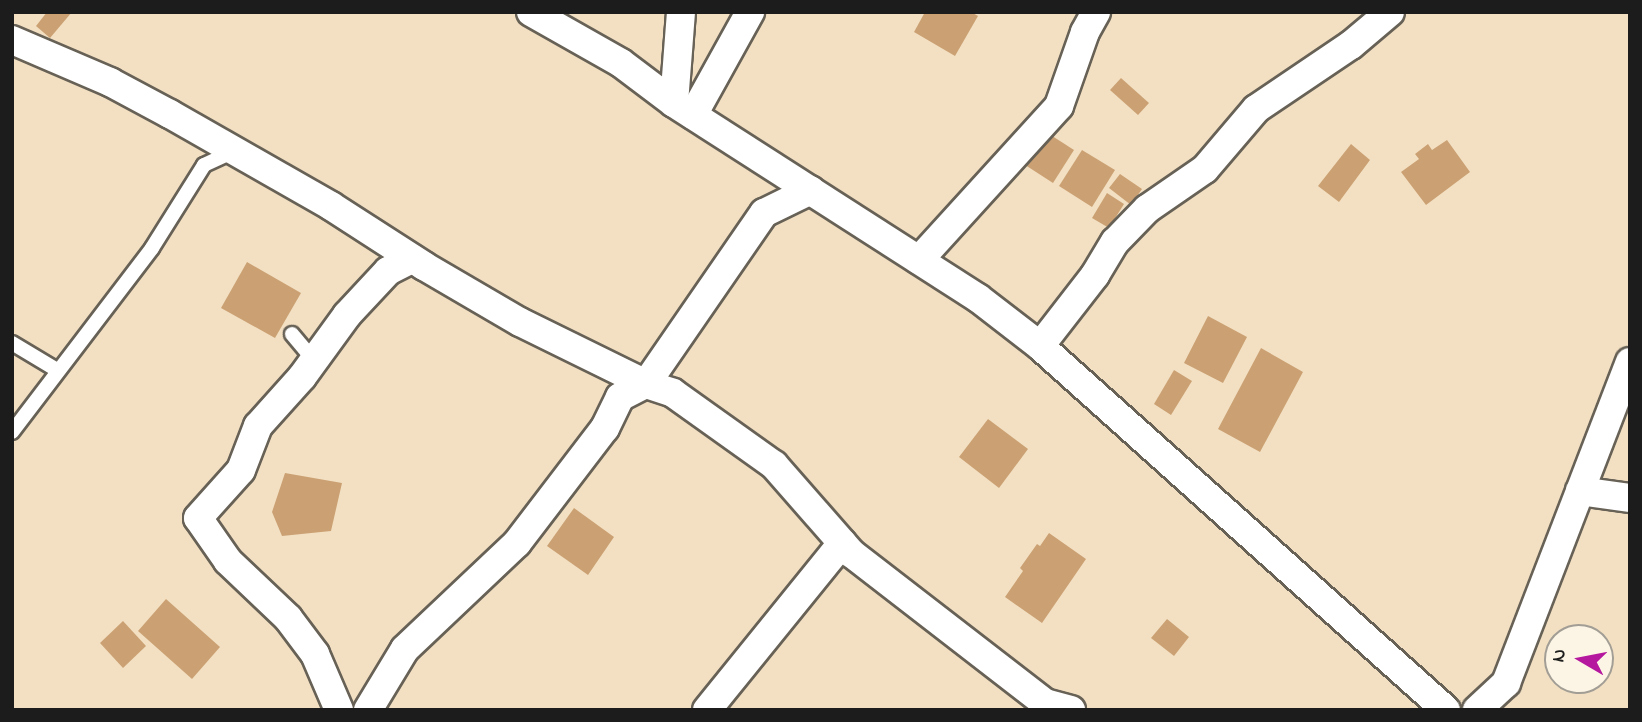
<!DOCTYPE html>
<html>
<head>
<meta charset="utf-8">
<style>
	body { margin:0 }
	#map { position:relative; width:1642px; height:722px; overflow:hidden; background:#f3e0c3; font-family:"Indie Flower",sans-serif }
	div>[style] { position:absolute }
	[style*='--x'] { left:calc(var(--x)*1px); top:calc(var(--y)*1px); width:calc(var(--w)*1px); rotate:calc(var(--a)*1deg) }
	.building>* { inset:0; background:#cba173 }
	.roads { filter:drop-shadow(2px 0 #676156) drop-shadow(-2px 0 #676156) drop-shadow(0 2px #676156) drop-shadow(0 -2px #676156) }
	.lane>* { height:14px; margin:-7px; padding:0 7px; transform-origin:7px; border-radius:7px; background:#fff }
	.street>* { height:28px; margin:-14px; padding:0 14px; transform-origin:14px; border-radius:14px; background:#fff }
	span { translate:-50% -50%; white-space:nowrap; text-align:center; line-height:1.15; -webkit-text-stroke:6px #fcf5e5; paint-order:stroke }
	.frame { position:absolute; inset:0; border:14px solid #1c1c1c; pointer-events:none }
	.north { position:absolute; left:1544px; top:624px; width:70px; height:70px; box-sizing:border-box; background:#fcf5e5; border:2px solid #a29e95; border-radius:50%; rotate:280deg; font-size:19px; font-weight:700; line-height:28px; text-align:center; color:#1c1c1c }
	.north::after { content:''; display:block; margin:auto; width:24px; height:32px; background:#b5179e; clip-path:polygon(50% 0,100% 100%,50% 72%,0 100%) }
</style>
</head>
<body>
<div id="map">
	<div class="building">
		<i style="clip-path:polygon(47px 12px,72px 12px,50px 38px,36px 26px)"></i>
		<i style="clip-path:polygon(925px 12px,971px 12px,978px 16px,955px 56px,914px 32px)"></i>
		<i style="clip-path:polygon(1121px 78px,1149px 103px,1138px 115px,1110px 90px)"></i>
		<i style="clip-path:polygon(1046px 132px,1074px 150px,1053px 183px,1019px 161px)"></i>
		<i style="clip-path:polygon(1447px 140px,1470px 172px,1426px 205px,1401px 172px,1419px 159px,1415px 154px,1428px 144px,1432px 150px)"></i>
		<i style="clip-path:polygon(1351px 144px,1370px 160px,1339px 202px,1318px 186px)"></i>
		<i style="clip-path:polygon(1082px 150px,1115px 170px,1092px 207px,1059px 186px)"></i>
		<i style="clip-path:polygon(1120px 174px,1142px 189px,1131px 205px,1109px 188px)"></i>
		<i style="clip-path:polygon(1107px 193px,1124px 204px,1109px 228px,1092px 218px)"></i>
		<i style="clip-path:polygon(247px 262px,301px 293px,275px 338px,221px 308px)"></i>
		<i style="clip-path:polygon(1208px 316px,1247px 337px,1223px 383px,1184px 363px)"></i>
		<i style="clip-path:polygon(1261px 348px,1303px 372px,1260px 452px,1218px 429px)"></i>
		<i style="clip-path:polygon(1174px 370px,1192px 381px,1171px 415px,1154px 404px)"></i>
		<i style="clip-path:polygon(988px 419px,1028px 449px,999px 488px,959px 457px)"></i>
		<i style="clip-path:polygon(285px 473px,342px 483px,331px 531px,282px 536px,272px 512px)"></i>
		<i style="clip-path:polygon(574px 508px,614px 537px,588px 575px,547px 546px)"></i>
		<i style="clip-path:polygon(1049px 533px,1086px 559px,1042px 623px,1005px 597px,1023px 571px,1020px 568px,1037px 544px,1040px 546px)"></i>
		<i style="clip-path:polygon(166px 599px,220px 647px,192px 679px,138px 631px)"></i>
		<i style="clip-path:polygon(1167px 619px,1189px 637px,1174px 656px,1151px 638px)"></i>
		<i style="clip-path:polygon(123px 621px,146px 646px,123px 668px,100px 643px)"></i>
	</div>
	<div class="roads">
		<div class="lane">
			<i style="--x:292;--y:334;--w:34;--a:50"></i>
			<i style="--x:12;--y:343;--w:52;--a:31"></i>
			<i style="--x:12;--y:432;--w:231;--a:-52.7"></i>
			<i style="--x:152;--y:248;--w:98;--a:-57.9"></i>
			<i style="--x:204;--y:165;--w:33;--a:-25"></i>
		</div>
		<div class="street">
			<i style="--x:531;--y:12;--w:103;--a:29.5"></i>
			<i style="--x:621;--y:63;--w:66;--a:37"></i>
			<i style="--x:674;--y:103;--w:361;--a:32.7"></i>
			<i style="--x:978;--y:298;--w:78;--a:37.7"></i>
			<i style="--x:1040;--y:346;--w:545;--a:41.88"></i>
			<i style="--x:12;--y:40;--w:107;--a:23.2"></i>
			<i style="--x:110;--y:82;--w:68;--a:28.1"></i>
			<i style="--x:170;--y:114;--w:185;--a:29.7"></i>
			<i style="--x:331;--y:206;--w:111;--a:32.8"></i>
			<i style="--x:424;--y:266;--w:111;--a:30.3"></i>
			<i style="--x:520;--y:322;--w:140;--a:26.2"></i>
			<i style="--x:646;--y:384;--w:28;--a:18"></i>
			<i style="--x:673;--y:393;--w:124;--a:35.5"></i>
			<i style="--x:774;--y:465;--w:117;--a:48.8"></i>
			<i style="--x:851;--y:553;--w:245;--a:37.7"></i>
			<i style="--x:1045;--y:703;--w:27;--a:15"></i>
			<i style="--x:674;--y:103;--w:91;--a:-85.6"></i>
			<i style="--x:693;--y:115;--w:118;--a:-61"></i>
			<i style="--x:919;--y:260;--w:208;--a:-47.7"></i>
			<i style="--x:1059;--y:106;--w:78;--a:-70.6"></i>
			<i style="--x:1085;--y:32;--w:23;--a:-61"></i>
			<i style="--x:1040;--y:346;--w:90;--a:-52.2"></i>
			<i style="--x:1095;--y:275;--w:39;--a:-59"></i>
			<i style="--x:1115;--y:242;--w:46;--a:-45.9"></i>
			<i style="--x:1147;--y:209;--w:70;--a:-34.6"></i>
			<i style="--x:1205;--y:169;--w:79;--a:-49.6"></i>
			<i style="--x:1256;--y:109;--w:115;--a:-34"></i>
			<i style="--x:1351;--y:45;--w:51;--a:-40.2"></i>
			<i style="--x:1580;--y:491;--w:50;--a:8"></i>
			<i style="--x:339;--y:710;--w:61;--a:-113.2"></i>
			<i style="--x:315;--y:654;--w:45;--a:-126.9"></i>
			<i style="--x:288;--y:618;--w:83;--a:-136.5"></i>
			<i style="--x:228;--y:561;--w:52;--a:-124.9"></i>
			<i style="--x:198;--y:518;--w:64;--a:-48.1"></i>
			<i style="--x:241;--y:470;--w:47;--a:-68.9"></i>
			<i style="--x:258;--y:426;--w:66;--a:-48.1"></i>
			<i style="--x:302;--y:377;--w:77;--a:-54"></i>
			<i style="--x:347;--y:315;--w:60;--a:-47"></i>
			<i style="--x:388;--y:271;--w:27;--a:-27"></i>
			<i style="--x:368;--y:710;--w:71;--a:-58.8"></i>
			<i style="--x:405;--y:649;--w:154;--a:-43.4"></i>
			<i style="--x:517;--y:543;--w:145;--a:-52.6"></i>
			<i style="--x:605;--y:428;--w:34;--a:-64"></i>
			<i style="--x:620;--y:397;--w:29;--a:-27"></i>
			<i style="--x:646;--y:384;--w:208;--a:-55.4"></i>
			<i style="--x:764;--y:213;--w:52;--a:-26.1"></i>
			<i style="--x:707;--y:710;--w:215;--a:-51"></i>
			<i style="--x:1477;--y:710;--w:40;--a:-43"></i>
			<i style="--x:1506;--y:683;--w:344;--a:-68.9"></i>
		</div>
	</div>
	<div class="frame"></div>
	<div class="north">N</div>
</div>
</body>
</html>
